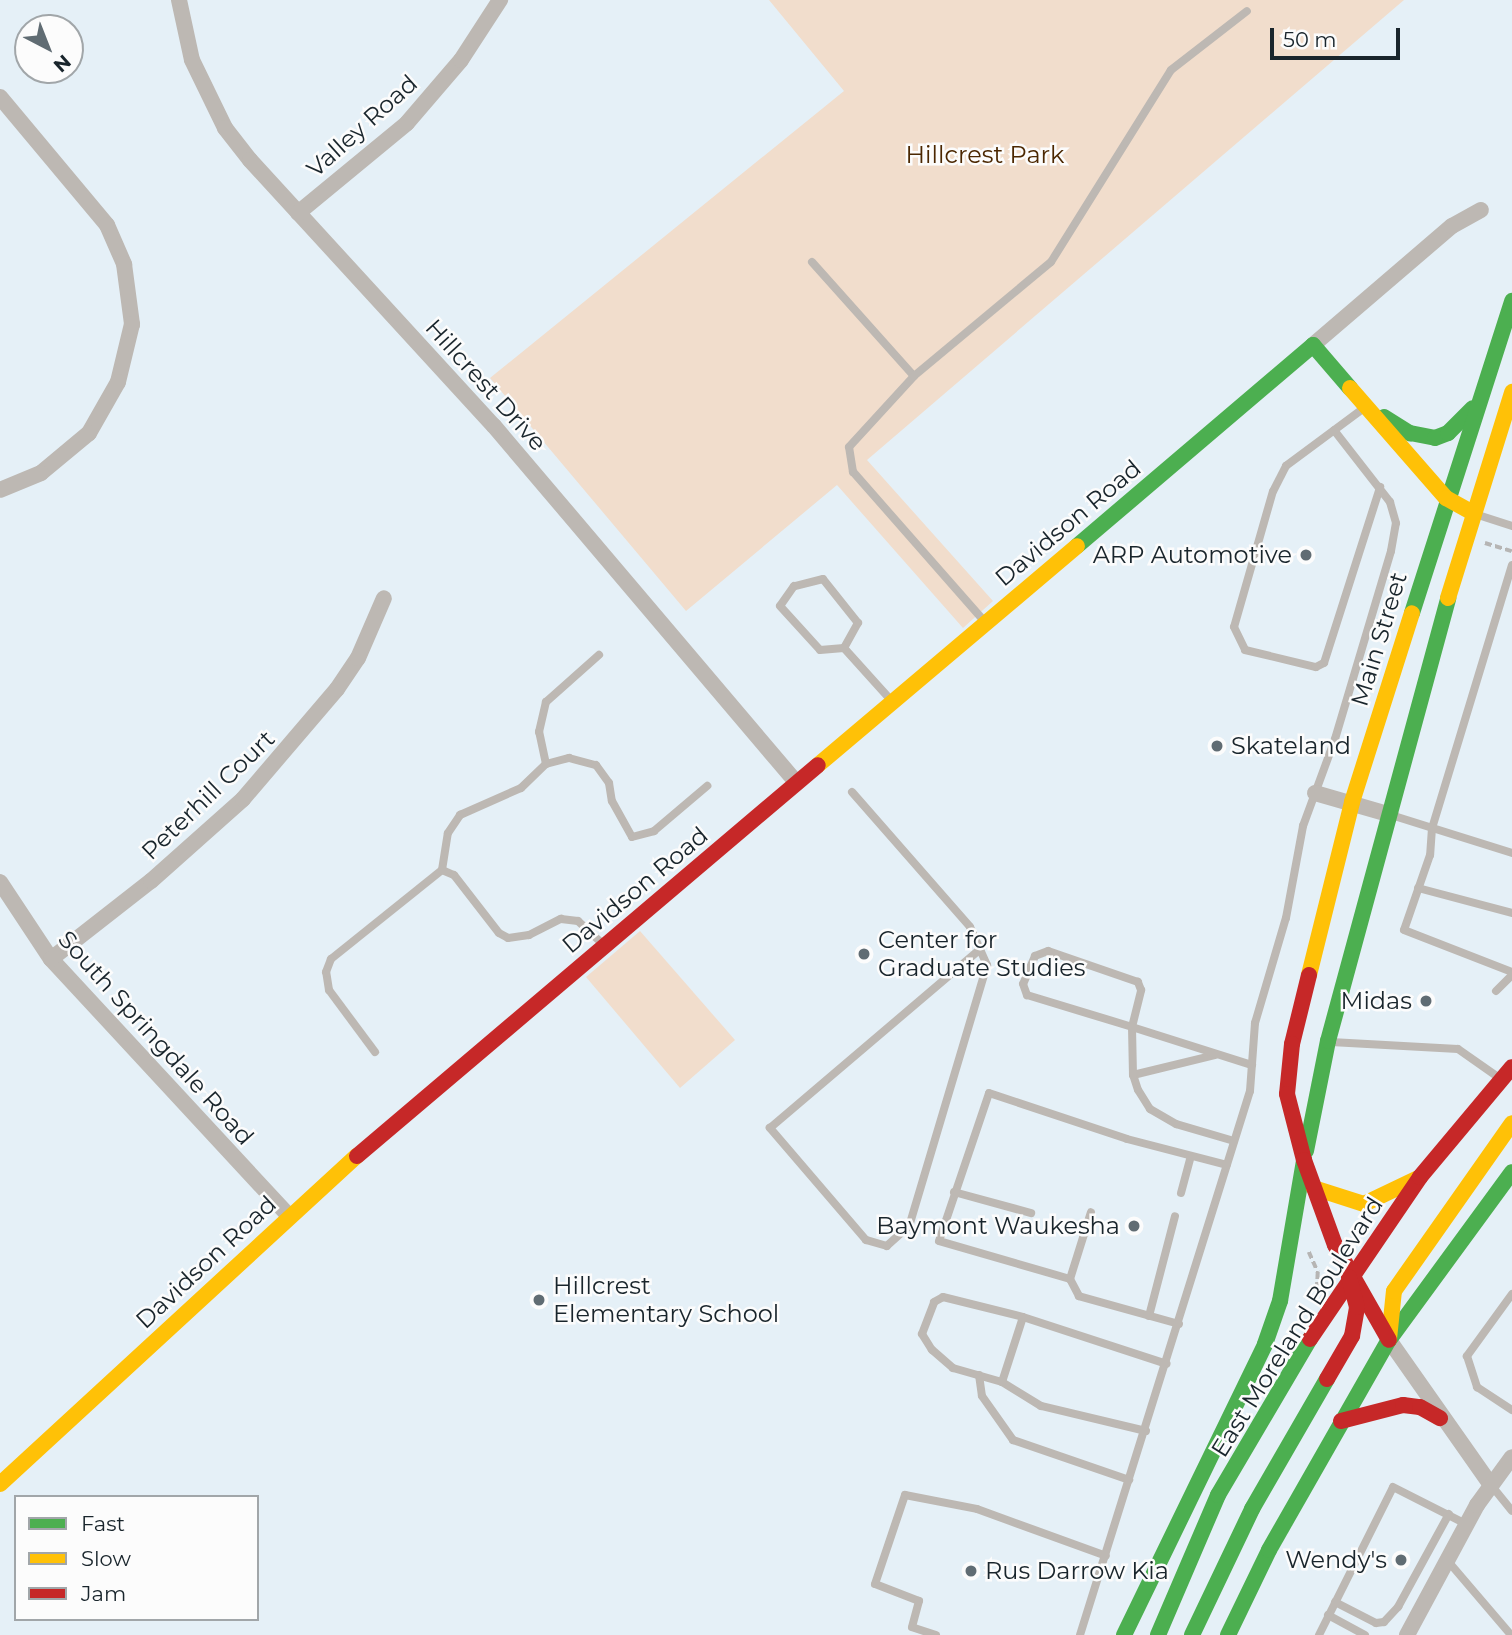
<!DOCTYPE html>
<html>
<head>
<meta charset="utf-8">
<style>
	body { margin:0 }
	#map { position:relative; width:1512px; height:1635px; overflow:hidden; background:#e5f0f7; font-family:Montserrat,sans-serif }
	div>[style] { position:absolute }
	[style*='--x'] { left:calc(var(--x)*1px); top:calc(var(--y)*1px); width:calc(var(--w)*1px); rotate:calc(var(--a)*1deg) }
	.green>* { inset:0; background:#f1ddcc }
	.path>* { height:3.5px; margin-top:-1.75px; transform-origin:0; background:repeating-linear-gradient(90deg,#b6b5b4 0 7px,transparent 0 10.5px) }
	.lane>* { height:8px; margin:-4px; padding:0 4px; transform-origin:4px; border-radius:4px; background:#bdb8b3 }
	.street>* { height:16px; margin:-8px; padding:0 8px; transform-origin:8px; border-radius:8px; background:#bdb8b3 }
	.fast>* { height:16px; margin:-8px; padding:0 8px; transform-origin:8px; border-radius:8px; background:#4caf50 }
	.slow>* { height:16px; margin:-8px; padding:0 8px; transform-origin:8px; border-radius:8px; background:#ffc107 }
	.jam>* { height:16px; margin:-8px; padding:0 8px; transform-origin:8px; border-radius:8px; background:#c62828 }
	.dots>* { width:19px; height:19px; translate:-50% -50%; box-sizing:border-box; border:4px solid #fcfcfc; border-radius:50% }
	span { translate:-50% -50%; white-space:nowrap; text-align:center; line-height:1.15; -webkit-text-stroke:5px #fcfcfc; paint-order:stroke }
	.street-label { font-size:24px; color:#19252c }
	.park-label { font-size:24px; color:#4b2701 }
	.poi-label { font-size:24px; color:#19252c }
	.right { translate:-100% -50%; text-align:right }
	.left { translate:0 -50%; text-align:left }
	.legend { position:absolute; left:14px; top:1495px; width:245px; height:126px; box-sizing:border-box; background:#fcfcfc; border:2px solid #a1a6a9; margin:0; padding:9px 12px; list-style:none; font-size:21px; color:#19252c }
	.legend li { display:flex; align-items:center; gap:14px; height:35px }
	.legend b { width:35px; border:2px solid #a1a6a9 }
	.north { position:absolute; left:14px; top:14px; width:70px; height:70px; box-sizing:border-box; background:#fcfcfc; border:2px solid #a1a6a9; border-radius:50%; rotate:138deg; font-size:19px; font-weight:700; line-height:28px; text-align:center; color:#19252c }
	.north::after { content:''; display:block; margin:auto; width:24px; height:32px; background:#606c73; clip-path:polygon(50% 0,100% 100%,50% 72%,0 100%) }
	.scale { position:absolute; left:1270px; top:28px; width:130px; height:32px; box-sizing:border-box; border:4px solid #19252c; border-top:0; padding-left:9px; font-size:21px; line-height:24px; white-space:nowrap; color:#19252c; -webkit-text-stroke:5px #fcfcfc; paint-order:stroke }
</style>
</head>
<body>
<div id="map">
	<div class="green">
		<i style="clip-path:polygon(769px 0,1404px 0,867px 460px,993px 601px,963px 628px,837px 485px,686px 611px,490px 378px,844px 91px)"></i>
		<i style="clip-path:polygon(640px 931px,735px 1040px,680px 1088px,586px 977px)"></i>
	</div>
	<div class="path">
		<i style="--x:1485;--y:543;--w:28;--a:17"></i>
		<i style="--x:1309;--y:1252;--w:22;--a:66"></i>
		<i style="--x:1318;--y:1272;--w:19;--a:93"></i>
	</div>
	<div class="lane">
		<i style="--x:812;--y:262;--w:153;--a:48.2"></i>
		<i style="--x:1364;--y:408;--w:97;--a:143.4"></i>
		<i style="--x:1286;--y:466;--w:28;--a:117"></i>
		<i style="--x:1273;--y:491;--w:141;--a:106"></i>
		<i style="--x:1234;--y:627;--w:25;--a:64"></i>
		<i style="--x:1245;--y:650;--w:73;--a:13.5"></i>
		<i style="--x:1316;--y:667;--w:9;--a:-27"></i>
		<i style="--x:1324;--y:663;--w:185;--a:-72.3"></i>
		<i style="--x:1475;--y:514;--w:39;--a:18"></i>
		<i style="--x:1512;--y:565;--w:275;--a:106.9"></i>
		<i style="--x:1432;--y:828;--w:27;--a:94"></i>
		<i style="--x:1430;--y:855;--w:79;--a:109.1"></i>
		<i style="--x:1404;--y:930;--w:116;--a:21.3"></i>
		<i style="--x:985;--y:622;--w:200;--a:-131.3"></i>
		<i style="--x:853;--y:472;--w:25;--a:-99"></i>
		<i style="--x:849;--y:447;--w:96;--a:-47.5"></i>
		<i style="--x:914;--y:376;--w:178;--a:-39.8"></i>
		<i style="--x:1051;--y:262;--w:226;--a:-58"></i>
		<i style="--x:1171;--y:70;--w:96;--a:-37.8"></i>
		<i style="--x:844;--y:648;--w:29;--a:-61"></i>
		<i style="--x:858;--y:623;--w:56;--a:-128.5"></i>
		<i style="--x:823;--y:579;--w:30;--a:166"></i>
		<i style="--x:794;--y:586;--w:24;--a:125"></i>
		<i style="--x:780;--y:606;--w:59;--a:47.7"></i>
		<i style="--x:820;--y:650;--w:24;--a:-5"></i>
		<i style="--x:844;--y:648;--w:69;--a:48"></i>
		<i style="--x:546;--y:764;--w:24;--a:-15"></i>
		<i style="--x:569;--y:758;--w:28;--a:15"></i>
		<i style="--x:596;--y:765;--w:22;--a:54"></i>
		<i style="--x:609;--y:783;--w:18;--a:81"></i>
		<i style="--x:612;--y:801;--w:41;--a:60.9"></i>
		<i style="--x:632;--y:837;--w:23;--a:-15"></i>
		<i style="--x:654;--y:831;--w:70;--a:-40.3"></i>
		<i style="--x:852;--y:792;--w:179;--a:48.8"></i>
		<i style="--x:970;--y:927;--w:42;--a:65.9"></i>
		<i style="--x:987;--y:965;--w:272;--a:106.6"></i>
		<i style="--x:909;--y:1226;--w:30;--a:138"></i>
		<i style="--x:887;--y:1246;--w:22;--a:-164"></i>
		<i style="--x:866;--y:1240;--w:148;--a:-130.6"></i>
		<i style="--x:770;--y:1128;--w:276;--a:-40.4"></i>
		<i style="--x:1391;--y:815;--w:127;--a:17.4"></i>
		<i style="--x:442;--y:870;--w:37;--a:-81"></i>
		<i style="--x:448;--y:833;--w:22;--a:-56"></i>
		<i style="--x:460;--y:815;--w:67;--a:-23.9"></i>
		<i style="--x:521;--y:788;--w:35;--a:-44"></i>
		<i style="--x:546;--y:764;--w:33;--a:-102"></i>
		<i style="--x:539;--y:732;--w:31;--a:-77"></i>
		<i style="--x:546;--y:702;--w:71;--a:-41.6"></i>
		<i style="--x:1418;--y:888;--w:97;--a:14.9"></i>
		<i style="--x:1496;--y:991;--w:23;--a:-45"></i>
		<i style="--x:1331;--y:1042;--w:127;--a:3.2"></i>
		<i style="--x:1458;--y:1049;--w:49;--a:35"></i>
		<i style="--x:375;--y:1052;--w:77;--a:-126.6"></i>
		<i style="--x:329;--y:990;--w:18;--a:-99"></i>
		<i style="--x:326;--y:972;--w:14;--a:-69"></i>
		<i style="--x:331;--y:959;--w:142;--a:-38.7"></i>
		<i style="--x:442;--y:870;--w:13;--a:23"></i>
		<i style="--x:454;--y:875;--w:73;--a:52.2"></i>
		<i style="--x:499;--y:933;--w:10;--a:29"></i>
		<i style="--x:508;--y:938;--w:21;--a:-8"></i>
		<i style="--x:529;--y:935;--w:36;--a:-27"></i>
		<i style="--x:561;--y:919;--w:17;--a:7"></i>
		<i style="--x:578;--y:921;--w:34;--a:43"></i>
		<i style="--x:1133;--y:1075;--w:84;--a:-13.7"></i>
		<i style="--x:1234;--y:1141;--w:60;--a:-163.7"></i>
		<i style="--x:1176;--y:1124;--w:30;--a:-150"></i>
		<i style="--x:1150;--y:1109;--w:22;--a:-122"></i>
		<i style="--x:1138;--y:1090;--w:16;--a:-108"></i>
		<i style="--x:1133;--y:1075;--w:48;--a:-91.2"></i>
		<i style="--x:1132;--y:1027;--w:38;--a:-76"></i>
		<i style="--x:1141;--y:990;--w:9;--a:-111"></i>
		<i style="--x:1138;--y:982;--w:95;--a:-161"></i>
		<i style="--x:1048;--y:951;--w:14;--a:159"></i>
		<i style="--x:1035;--y:956;--w:30;--a:113"></i>
		<i style="--x:1023;--y:984;--w:12;--a:70"></i>
		<i style="--x:1027;--y:995;--w:110;--a:16.9"></i>
		<i style="--x:1132;--y:1027;--w:126;--a:17.6"></i>
		<i style="--x:954;--y:1192;--w:80;--a:15.3"></i>
		<i style="--x:1181;--y:1193;--w:38;--a:-75"></i>
		<i style="--x:1070;--y:1279;--w:70;--a:-72.6"></i>
		<i style="--x:1512;--y:1294;--w:77;--a:126"></i>
		<i style="--x:1467;--y:1356;--w:33;--a:72"></i>
		<i style="--x:1477;--y:1387;--w:42;--a:33.3"></i>
		<i style="--x:1149;--y:1316;--w:103;--a:-75.4"></i>
		<i style="--x:1179;--y:1324;--w:104;--a:-164.4"></i>
		<i style="--x:1079;--y:1296;--w:19;--a:-118"></i>
		<i style="--x:1070;--y:1279;--w:136;--a:-163.8"></i>
		<i style="--x:939;--y:1241;--w:156;--a:-71.3"></i>
		<i style="--x:989;--y:1093;--w:145;--a:18.4"></i>
		<i style="--x:1127;--y:1139;--w:103;--a:14.6"></i>
		<i style="--x:979;--y:1375;--w:21;--a:82"></i>
		<i style="--x:982;--y:1396;--w:54;--a:54.8"></i>
		<i style="--x:1013;--y:1440;--w:123;--a:19"></i>
		<i style="--x:1002;--y:1382;--w:51;--a:-164.1"></i>
		<i style="--x:953;--y:1368;--w:28;--a:-139"></i>
		<i style="--x:932;--y:1350;--w:19;--a:-122"></i>
		<i style="--x:922;--y:1334;--w:34;--a:-69"></i>
		<i style="--x:934;--y:1302;--w:10;--a:-29"></i>
		<i style="--x:943;--y:1297;--w:82;--a:14"></i>
		<i style="--x:1146;--y:1431;--w:108;--a:-166.6"></i>
		<i style="--x:1041;--y:1406;--w:46;--a:-148.4"></i>
		<i style="--x:1002;--y:1382;--w:68;--a:-72.1"></i>
		<i style="--x:1023;--y:1317;--w:151;--a:18.1"></i>
		<i style="--x:1491;--y:1485;--w:33;--a:51"></i>
		<i style="--x:1447;--y:1560;--w:99;--a:49.5"></i>
		<i style="--x:1335;--y:1602;--w:46;--a:27.1"></i>
		<i style="--x:1376;--y:1623;--w:8;--a:-7"></i>
		<i style="--x:1384;--y:1622;--w:21;--a:-47"></i>
		<i style="--x:1398;--y:1607;--w:106;--a:-61.3"></i>
		<i style="--x:1328;--y:1615;--w:42;--a:28.4"></i>
		<i style="--x:936;--y:1635;--w:25;--a:-162"></i>
		<i style="--x:912;--y:1627;--w:27;--a:-75"></i>
		<i style="--x:919;--y:1601;--w:47;--a:-158.9"></i>
		<i style="--x:875;--y:1584;--w:94;--a:-71.4"></i>
		<i style="--x:905;--y:1495;--w:73;--a:11"></i>
		<i style="--x:977;--y:1509;--w:137;--a:20"></i>
		<i style="--x:1080;--y:1635;--w:570;--a:-72.65"></i>
		<i style="--x:1250;--y:1091;--w:68;--a:-85.8"></i>
		<i style="--x:1255;--y:1023;--w:109;--a:-73.6"></i>
		<i style="--x:1286;--y:918;--w:94;--a:-79.5"></i>
		<i style="--x:1303;--y:826;--w:93;--a:-69.8"></i>
		<i style="--x:1335;--y:739;--w:196;--a:-73.4"></i>
		<i style="--x:1391;--y:551;--w:28;--a:-80"></i>
		<i style="--x:1396;--y:523;--w:22;--a:-106"></i>
		<i style="--x:1390;--y:502;--w:91;--a:-127.9"></i>
		<i style="--x:1319;--y:1635;--w:165;--a:-63.4"></i>
		<i style="--x:1393;--y:1487;--w:82;--a:26.9"></i>
	</div>
	<div class="street">
		<i style="--x:179;--y:0;--w:61;--a:77.8"></i>
		<i style="--x:192;--y:60;--w:76;--a:64.1"></i>
		<i style="--x:225;--y:128;--w:41;--a:52"></i>
		<i style="--x:250;--y:160;--w:361;--a:47.5"></i>
		<i style="--x:494;--y:426;--w:468;--a:49.7"></i>
		<i style="--x:0;--y:97;--w:167;--a:50.1"></i>
		<i style="--x:107;--y:225;--w:43;--a:66.4"></i>
		<i style="--x:124;--y:264;--w:61;--a:82.4"></i>
		<i style="--x:132;--y:324;--w:60;--a:103.6"></i>
		<i style="--x:118;--y:382;--w:59;--a:119.6"></i>
		<i style="--x:89;--y:433;--w:62;--a:140.2"></i>
		<i style="--x:41;--y:473;--w:44;--a:157.5"></i>
		<i style="--x:298;--y:213;--w:141;--a:-39.5"></i>
		<i style="--x:407;--y:123;--w:83;--a:-49.4"></i>
		<i style="--x:461;--y:60;--w:72;--a:-57"></i>
		<i style="--x:1313;--y:345;--w:183;--a:-40.6"></i>
		<i style="--x:1452;--y:226;--w:33;--a:-29"></i>
		<i style="--x:1315;--y:793;--w:79;--a:16.1"></i>
		<i style="--x:0;--y:882;--w:92;--a:56.5"></i>
		<i style="--x:51;--y:959;--w:350;--a:47.2"></i>
		<i style="--x:51;--y:959;--w:127;--a:-38"></i>
		<i style="--x:151;--y:881;--w:123;--a:-41.7"></i>
		<i style="--x:243;--y:799;--w:145;--a:-49.5"></i>
		<i style="--x:337;--y:689;--w:37;--a:-56"></i>
		<i style="--x:358;--y:658;--w:65;--a:-66.6"></i>
		<i style="--x:1389;--y:1340;--w:177;--a:54.9"></i>
		<i style="--x:1407;--y:1635;--w:148;--a:-61.7"></i>
		<i style="--x:1477;--y:1505;--w:59;--a:-53.9"></i>
	</div>
	<div class="fast">
		<i style="--x:1384;--y:417;--w:31;--a:32"></i>
		<i style="--x:1410;--y:433;--w:25;--a:11"></i>
		<i style="--x:1435;--y:438;--w:14;--a:-21"></i>
		<i style="--x:1448;--y:433;--w:35;--a:-45"></i>
		<i style="--x:1077;--y:546;--w:310;--a:-40.4"></i>
		<i style="--x:1313;--y:345;--w:57;--a:49.3"></i>
		<i style="--x:1412;--y:613;--w:328;--a:-72.2"></i>
		<i style="--x:1306;--y:1151;--w:112;--a:-78.7"></i>
		<i style="--x:1328;--y:1041;--w:459;--a:-74.8"></i>
		<i style="--x:1124;--y:1635;--w:323;--a:-64.1"></i>
		<i style="--x:1265;--y:1344;--w:46;--a:-70.8"></i>
		<i style="--x:1280;--y:1301;--w:143;--a:-80.3"></i>
		<i style="--x:1158;--y:1635;--w:152;--a:-66.8"></i>
		<i style="--x:1218;--y:1495;--w:181;--a:-59.5"></i>
		<i style="--x:1192;--y:1635;--w:140;--a:-64.5"></i>
		<i style="--x:1252;--y:1509;--w:150;--a:-60"></i>
		<i style="--x:1228;--y:1635;--w:94;--a:-64.2"></i>
		<i style="--x:1269;--y:1550;--w:242;--a:-60.3"></i>
		<i style="--x:1389;--y:1340;--w:208;--a:-53.8"></i>
	</div>
	<div class="slow">
		<i style="--x:1350;--y:388;--w:146;--a:48.9"></i>
		<i style="--x:1446;--y:498;--w:31;--a:29"></i>
		<i style="--x:1448;--y:598;--w:216;--a:-72.7"></i>
		<i style="--x:818;--y:765;--w:339;--a:-40.2"></i>
		<i style="--x:1309;--y:975;--w:178;--a:-76"></i>
		<i style="--x:1352;--y:802;--w:198;--a:-72.4"></i>
		<i style="--x:1314;--y:1188;--w:52;--a:17.7"></i>
		<i style="--x:1364;--y:1204;--w:58;--a:-25.7"></i>
		<i style="--x:1389;--y:1339;--w:48;--a:-84.1"></i>
		<i style="--x:1394;--y:1291;--w:205;--a:-54.9"></i>
		<i style="--x:0;--y:1484;--w:485;--a:-42.6"></i>
	</div>
	<div class="jam">
		<i style="--x:1309;--y:975;--w:71;--a:103.8"></i>
		<i style="--x:1292;--y:1044;--w:50;--a:95.7"></i>
		<i style="--x:1287;--y:1094;--w:68;--a:75.6"></i>
		<i style="--x:1304;--y:1160;--w:90;--a:70"></i>
		<i style="--x:1335;--y:1245;--w:109;--a:60.4"></i>
		<i style="--x:357;--y:1156;--w:604;--a:-40.3"></i>
		<i style="--x:1310;--y:1339;--w:196;--a:-55.8"></i>
		<i style="--x:1420;--y:1177;--w:143;--a:-50.1"></i>
		<i style="--x:1327;--y:1379;--w:50;--a:-59.8"></i>
		<i style="--x:1352;--y:1336;--w:29;--a:-80"></i>
		<i style="--x:1357;--y:1307;--w:31;--a:-105"></i>
		<i style="--x:1341;--y:1421;--w:64;--a:-14.5"></i>
		<i style="--x:1403;--y:1405;--w:17;--a:7"></i>
		<i style="--x:1420;--y:1407;--w:23;--a:29"></i>
	</div>
	<div class="dots">
		<i style="left:1306px;top:555px;background:#606c73"></i>
		<i style="left:1217px;top:746px;background:#606c73"></i>
		<i style="left:864px;top:954px;background:#606c73"></i>
		<i style="left:1426px;top:1001px;background:#606c73"></i>
		<i style="left:1134px;top:1226px;background:#606c73"></i>
		<i style="left:539px;top:1300px;background:#606c73"></i>
		<i style="left:1401px;top:1560px;background:#606c73"></i>
		<i style="left:971px;top:1571px;background:#606c73"></i>
	</div>
	<div class="street-label">
		<span style="left:362px;top:126px;rotate:-42deg">Valley Road</span>
		<span style="left:486px;top:385px;rotate:48deg">Hillcrest Drive</span>
		<span style="left:1068px;top:523px;rotate:-40deg">Davidson Road</span>
		<span style="left:1379px;top:639px;rotate:-73deg">Main Street</span>
		<span style="left:208px;top:795px;rotate:-44deg">Peterhill Court</span>
		<span style="left:635px;top:890px;rotate:-40deg">Davidson Road</span>
		<span style="left:156px;top:1038px;rotate:48deg">South Springdale Road</span>
		<span style="left:206px;top:1262px;rotate:-43deg">Davidson Road</span>
		<span style="left:1297px;top:1327px;rotate:-58deg">East Moreland Boulevard</span>
	</div>
	<div class="park-label">
		<span style="left:985px;top:155px">Hillcrest Park</span>
	</div>
	<div class="poi-label">
		<span class="right" style="left:1292px;top:555px">ARP Automotive</span>
		<span class="left" style="left:1231px;top:746px">Skateland</span>
		<span class="left" style="left:878px;top:954px">Center for<br>Graduate Studies</span>
		<span class="right" style="left:1412px;top:1001px">Midas</span>
		<span class="right" style="left:1120px;top:1226px">Baymont Waukesha</span>
		<span class="left" style="left:553px;top:1300px">Hillcrest<br>Elementary School</span>
		<span class="right" style="left:1387px;top:1560px">Wendy's</span>
		<span class="left" style="left:985px;top:1571px">Rus Darrow Kia</span>
	</div>
	<ul class="legend">
	<li><b style="height:9px;background:#4caf50"></b>Fast</li>
	<li><b style="height:9px;background:#ffc107"></b>Slow</li>
	<li><b style="height:9px;background:#c62828"></b>Jam</li>
	</ul>
	<div class="north">N</div>
	<div class="scale">50 m</div>
</div>
</body>
</html>
